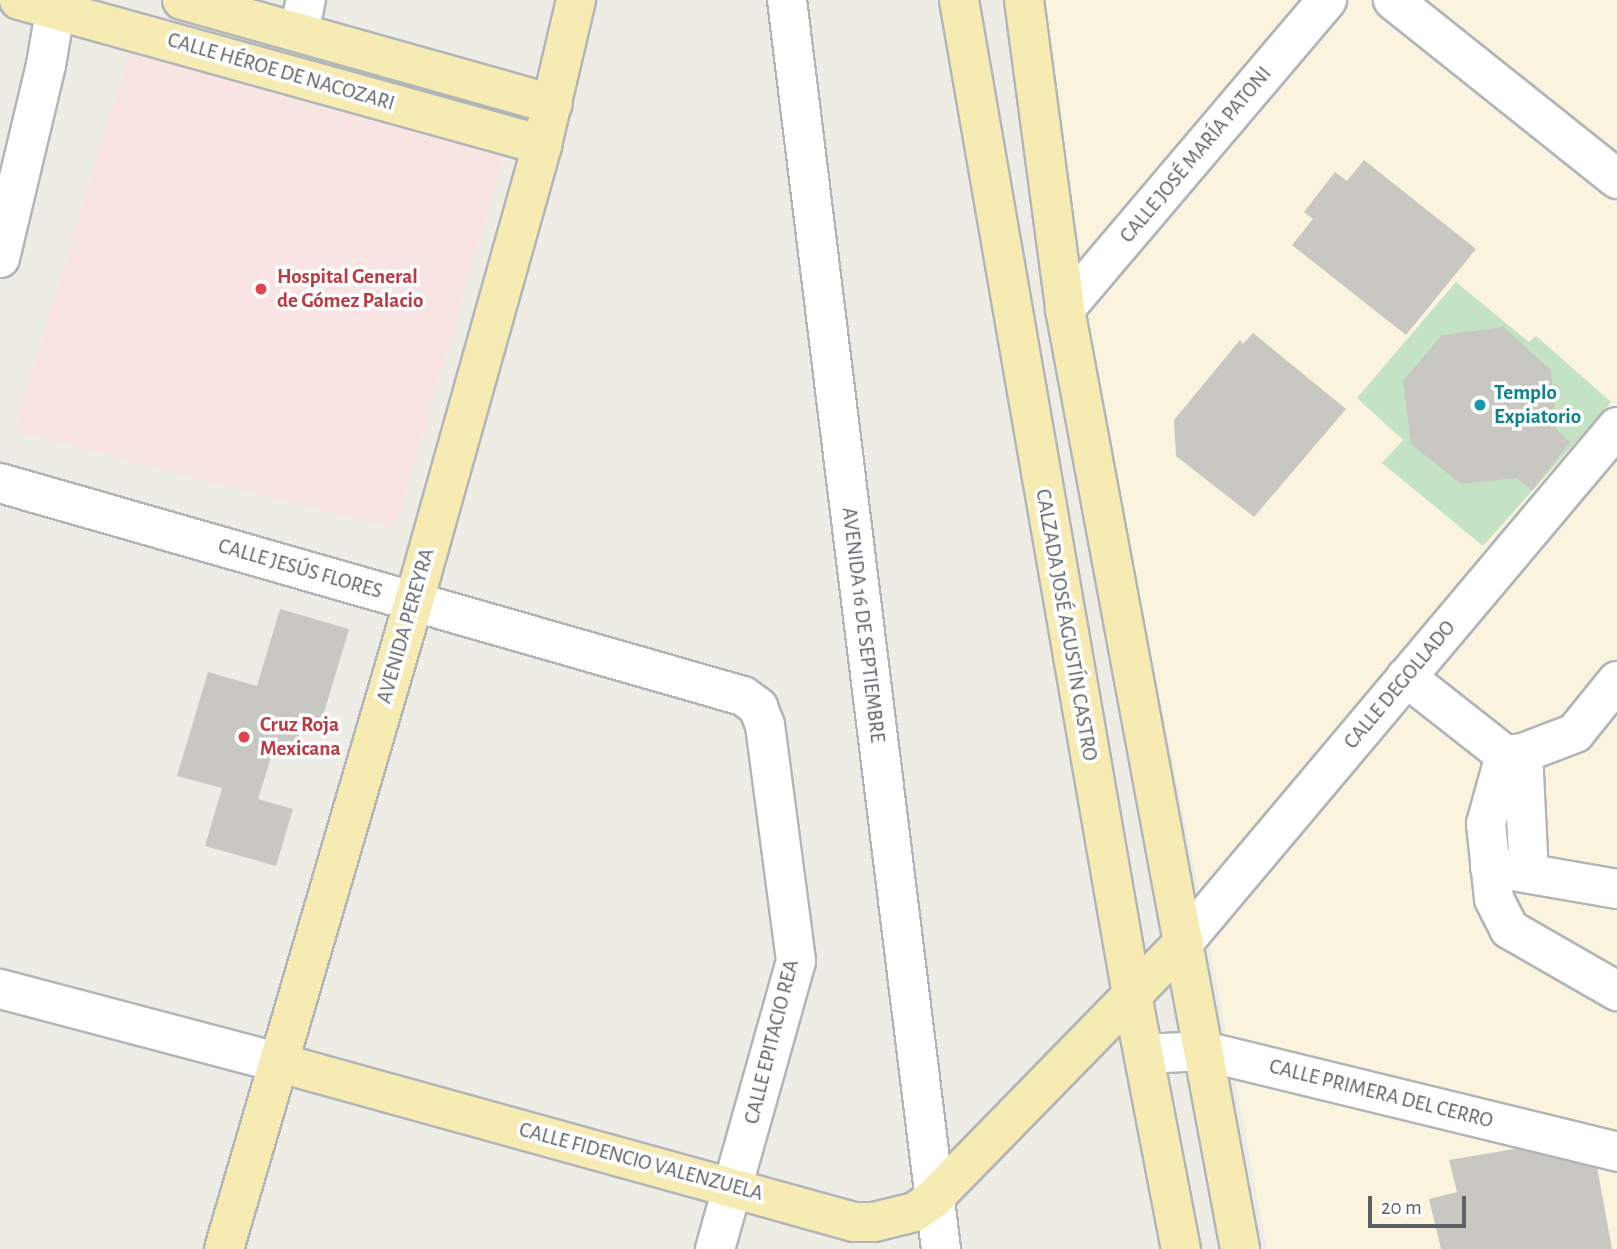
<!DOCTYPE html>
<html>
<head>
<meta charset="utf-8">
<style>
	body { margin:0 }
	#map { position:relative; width:1617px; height:1249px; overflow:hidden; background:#edece5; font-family:"Alegreya Sans",sans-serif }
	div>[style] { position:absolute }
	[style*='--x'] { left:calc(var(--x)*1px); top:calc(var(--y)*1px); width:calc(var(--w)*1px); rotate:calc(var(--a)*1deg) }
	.commercial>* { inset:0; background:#faf3de }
	.medical>* { inset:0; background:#f8e5e3 }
	.green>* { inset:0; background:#c4e2c4 }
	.building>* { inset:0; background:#c9c7c2 }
	.roads { filter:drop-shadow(2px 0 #b2b5b8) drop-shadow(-2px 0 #b2b5b8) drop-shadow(0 2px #b2b5b8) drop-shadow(0 -2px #b2b5b8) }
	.minor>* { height:38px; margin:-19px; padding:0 19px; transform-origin:19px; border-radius:19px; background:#fff }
	.major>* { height:38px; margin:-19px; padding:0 19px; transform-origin:19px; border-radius:19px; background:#f6ebb2 }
	.dots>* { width:19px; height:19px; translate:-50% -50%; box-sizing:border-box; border:4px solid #fff; border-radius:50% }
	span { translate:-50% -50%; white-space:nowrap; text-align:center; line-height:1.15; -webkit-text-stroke:7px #fff; paint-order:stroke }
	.street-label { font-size:21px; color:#5d6064 }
	.health-label { font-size:21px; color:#be3a42; font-weight:700 }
	.left { translate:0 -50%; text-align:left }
	.culture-label { font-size:21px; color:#0d838f; font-weight:700 }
	.scale { position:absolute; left:1368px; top:1196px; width:98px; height:32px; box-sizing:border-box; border:4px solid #5d6064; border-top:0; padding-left:9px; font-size:21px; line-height:24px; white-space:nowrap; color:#5d6064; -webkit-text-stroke:5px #fff; paint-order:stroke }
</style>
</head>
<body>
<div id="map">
	<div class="commercial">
		<i style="clip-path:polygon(1020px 0,1617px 0,1617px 1249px,1267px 1249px,1208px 937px)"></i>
	</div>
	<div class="medical">
		<i style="clip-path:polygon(134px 34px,507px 147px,395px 529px,14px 431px)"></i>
	</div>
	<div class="green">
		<i style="clip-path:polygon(1456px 282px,1529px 342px,1536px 336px,1611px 402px,1483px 546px,1382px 463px,1403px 440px,1357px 398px)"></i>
	</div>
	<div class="building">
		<i style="clip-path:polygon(1364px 160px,1476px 249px,1406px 335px,1292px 245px,1313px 219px,1304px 212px,1335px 172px,1347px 181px)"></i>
		<i style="clip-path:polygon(1503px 327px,1551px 370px,1556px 429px,1570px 442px,1532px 491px,1517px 478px,1461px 484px,1411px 444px,1403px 381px,1442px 335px)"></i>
		<i style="clip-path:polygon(1253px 333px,1346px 409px,1254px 517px,1176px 456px,1174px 420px,1240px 340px,1243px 344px)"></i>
		<i style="clip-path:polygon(280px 609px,349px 629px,320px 726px,303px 721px,294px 753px,274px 748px,258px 799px,293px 809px,276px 866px,205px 846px,222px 788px,177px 776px,208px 672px,257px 686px)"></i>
		<i style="clip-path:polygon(1538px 1145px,1595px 1156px,1612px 1249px,1441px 1249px,1429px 1199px,1457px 1192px,1449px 1160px)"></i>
	</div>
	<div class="roads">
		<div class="minor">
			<i style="--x:787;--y:0;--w:1258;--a:82.97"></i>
			<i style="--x:1393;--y:0;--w:287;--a:38.6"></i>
			<i style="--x:299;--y:32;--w:33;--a:-78"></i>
			<i style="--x:0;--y:258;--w:198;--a:-76.6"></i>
			<i style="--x:46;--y:65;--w:66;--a:-80.4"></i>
			<i style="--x:1065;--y:309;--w:405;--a:-49.7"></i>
			<i style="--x:0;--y:483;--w:773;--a:16"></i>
			<i style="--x:743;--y:696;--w:19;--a:36"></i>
			<i style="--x:758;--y:707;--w:19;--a:69"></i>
			<i style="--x:765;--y:725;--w:238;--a:82.5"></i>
			<i style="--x:796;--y:961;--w:299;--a:105.7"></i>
			<i style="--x:1406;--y:677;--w:126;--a:38.2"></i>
			<i style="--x:1505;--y:755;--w:18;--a:-6"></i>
			<i style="--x:1523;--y:753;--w:56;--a:-21"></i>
			<i style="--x:1575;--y:733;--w:67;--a:-51.1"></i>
			<i style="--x:1523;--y:753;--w:121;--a:87.2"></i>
			<i style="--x:1505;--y:755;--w:72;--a:105.4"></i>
			<i style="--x:1486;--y:824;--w:75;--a:83.9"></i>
			<i style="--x:1494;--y:899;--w:34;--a:63"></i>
			<i style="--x:1509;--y:929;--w:125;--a:29.9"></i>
			<i style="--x:1490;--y:867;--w:129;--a:9.8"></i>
			<i style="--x:1184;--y:942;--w:673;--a:-49.94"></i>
			<i style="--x:0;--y:989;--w:290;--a:14.8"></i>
			<i style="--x:1144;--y:1054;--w:60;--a:-2.9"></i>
			<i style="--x:1204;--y:1051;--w:425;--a:13.7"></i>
		</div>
		<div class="major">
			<i style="--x:19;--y:0;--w:543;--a:15.5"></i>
			<i style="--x:182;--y:0;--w:385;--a:15.7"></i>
			<i style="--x:959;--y:0;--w:1010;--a:80.14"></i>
			<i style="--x:1132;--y:995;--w:259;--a:79.1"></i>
			<i style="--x:1024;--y:0;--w:312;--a:82.4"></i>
			<i style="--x:1065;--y:309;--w:956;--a:79.45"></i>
			<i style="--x:280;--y:1063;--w:596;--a:15.48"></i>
			<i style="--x:854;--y:1222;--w:20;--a:0"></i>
			<i style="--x:874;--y:1222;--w:42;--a:-13.7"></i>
			<i style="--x:915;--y:1212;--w:24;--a:-36"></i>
			<i style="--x:934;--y:1198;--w:358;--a:-45.7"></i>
			<i style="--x:224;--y:1249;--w:675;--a:-73.66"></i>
			<i style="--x:414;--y:601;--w:474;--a:-74.3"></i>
			<i style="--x:542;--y:145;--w:149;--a:-76.8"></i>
		</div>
	</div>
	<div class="dots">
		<i style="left:261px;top:289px;background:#e0444e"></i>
		<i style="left:1480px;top:405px;background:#0f9aa8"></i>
		<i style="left:244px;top:737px;background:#e0444e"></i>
	</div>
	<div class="street-label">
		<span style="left:281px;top:72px;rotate:16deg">CALLE HÉROE DE NACOZARI</span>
		<span style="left:1196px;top:155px;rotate:-50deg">CALLE JOSÉ MARÍA PATONI</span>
		<span style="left:300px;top:569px;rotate:16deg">CALLE JESÚS FLORES</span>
		<span style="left:863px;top:625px;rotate:83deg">AVENIDA 16 DE SEPTIEMBRE</span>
		<span style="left:1066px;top:625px;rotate:80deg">CALZADA JOSÉ AGUSTÍN CASTRO</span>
		<span style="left:406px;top:626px;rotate:-74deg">AVENIDA PEREYRA</span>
		<span style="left:1400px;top:685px;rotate:-50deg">CALLE DEGOLLADO</span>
		<span style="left:772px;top:1042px;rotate:-76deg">CALLE EPITACIO REA</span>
		<span style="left:1381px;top:1094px;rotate:14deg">CALLE PRIMERA DEL CERRO</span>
		<span style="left:641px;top:1162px;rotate:15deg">CALLE FIDENCIO VALENZUELA</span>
	</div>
	<div class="health-label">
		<span class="left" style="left:277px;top:289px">Hospital General<br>de Gómez Palacio</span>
		<span class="left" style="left:260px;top:737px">Cruz Roja<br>Mexicana</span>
	</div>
	<div class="culture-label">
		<span class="left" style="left:1494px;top:405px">Templo<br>Expiatorio</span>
	</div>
	<div class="scale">20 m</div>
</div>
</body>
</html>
